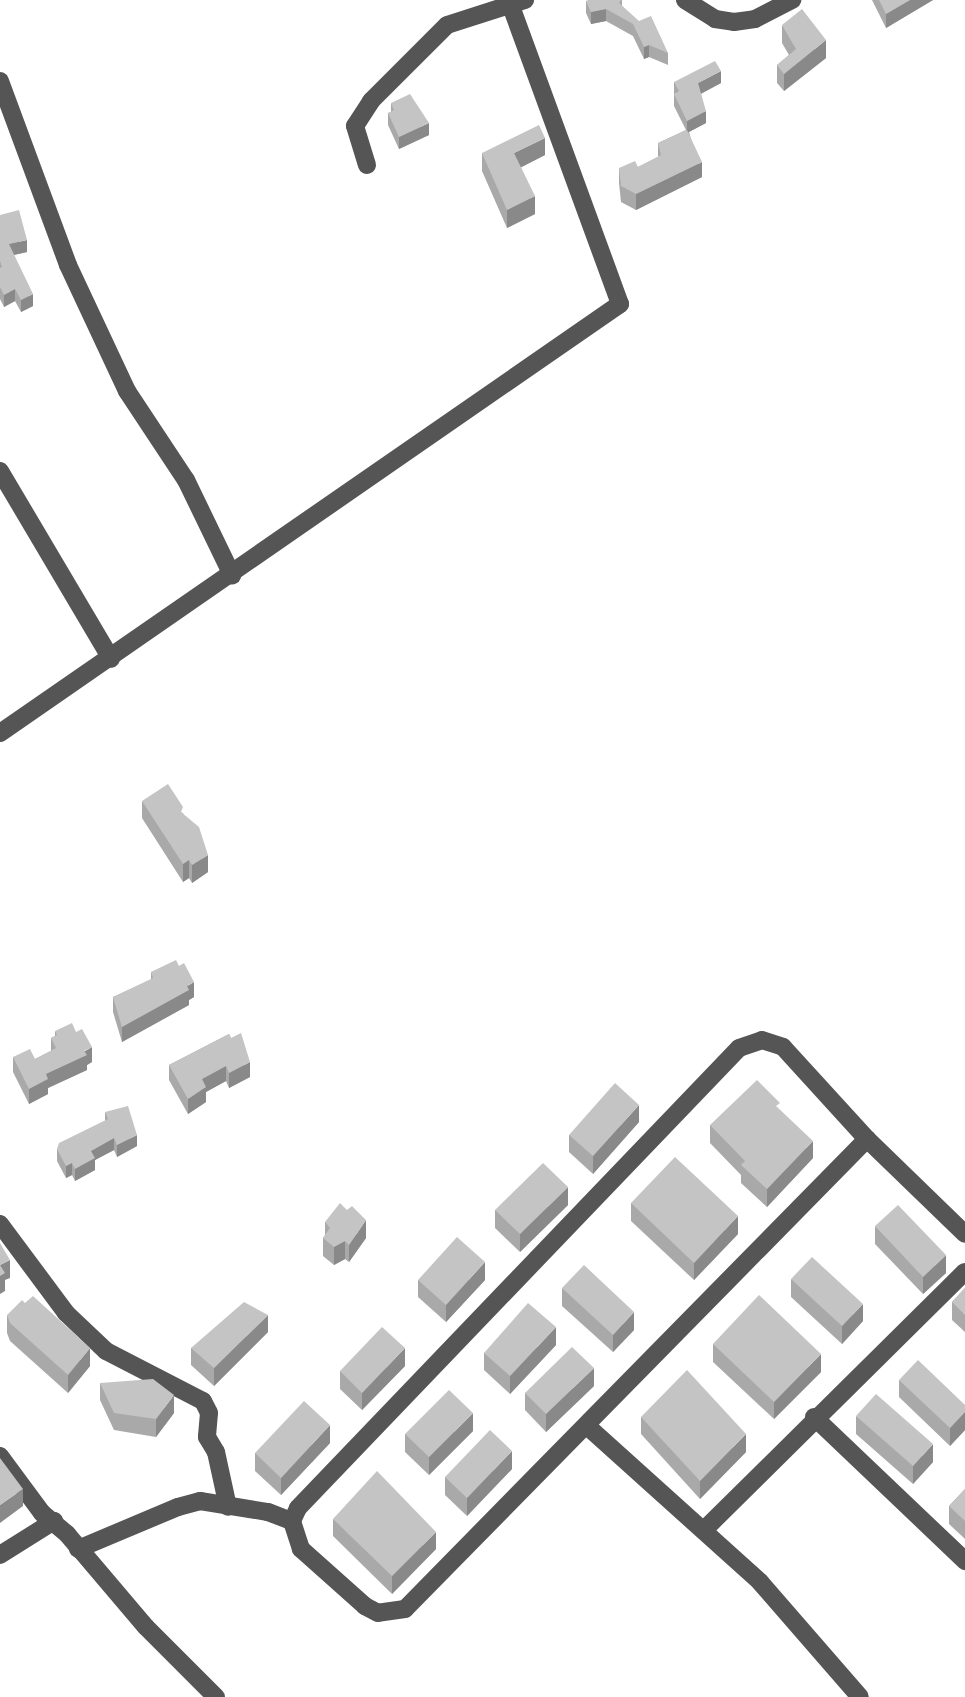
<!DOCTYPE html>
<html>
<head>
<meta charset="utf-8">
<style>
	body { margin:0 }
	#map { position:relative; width:965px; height:1697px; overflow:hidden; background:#fff; font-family:"Varela Round",sans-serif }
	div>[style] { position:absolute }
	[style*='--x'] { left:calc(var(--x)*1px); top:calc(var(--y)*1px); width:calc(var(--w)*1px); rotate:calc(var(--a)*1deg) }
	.minor>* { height:18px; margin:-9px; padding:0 9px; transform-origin:9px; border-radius:9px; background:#555 }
	.wall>* { inset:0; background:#a9a9a9 }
	.shaded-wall>* { inset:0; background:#898989 }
	.building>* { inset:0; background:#c4c4c4 }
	span { translate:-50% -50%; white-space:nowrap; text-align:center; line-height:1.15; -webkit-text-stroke:5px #fff; paint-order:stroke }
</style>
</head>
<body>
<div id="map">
	<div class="minor">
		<i style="--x:685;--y:0;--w:36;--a:32"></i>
		<i style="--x:715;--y:19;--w:19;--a:9"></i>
		<i style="--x:734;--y:22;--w:21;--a:-8"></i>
		<i style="--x:755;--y:19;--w:42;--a:-27.2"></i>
		<i style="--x:0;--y:81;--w:196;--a:69.7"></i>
		<i style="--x:68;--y:265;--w:139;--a:64.9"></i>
		<i style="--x:127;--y:391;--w:107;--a:56.5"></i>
		<i style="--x:186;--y:480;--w:106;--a:64.2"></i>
		<i style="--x:367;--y:165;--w:41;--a:-107.1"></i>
		<i style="--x:355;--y:126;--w:30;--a:-57"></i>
		<i style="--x:371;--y:101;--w:107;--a:-45"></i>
		<i style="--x:447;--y:25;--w:82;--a:-17.8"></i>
		<i style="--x:0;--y:471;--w:218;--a:59.4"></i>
		<i style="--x:0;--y:733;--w:754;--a:-34.68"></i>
		<i style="--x:620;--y:304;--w:317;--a:-110.1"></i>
		<i style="--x:762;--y:1040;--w:22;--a:18"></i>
		<i style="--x:783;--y:1047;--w:125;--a:47.6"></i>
		<i style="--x:867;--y:1139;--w:659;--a:134.51"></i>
		<i style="--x:405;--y:1609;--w:27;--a:172"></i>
		<i style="--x:378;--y:1613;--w:15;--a:-152"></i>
		<i style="--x:365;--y:1606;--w:86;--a:-138.3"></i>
		<i style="--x:301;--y:1549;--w:29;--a:-108"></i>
		<i style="--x:292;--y:1521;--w:14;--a:-65"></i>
		<i style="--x:298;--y:1508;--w:637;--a:-46.21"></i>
		<i style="--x:739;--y:1048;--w:24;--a:-19"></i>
		<i style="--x:867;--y:1139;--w:136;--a:44.1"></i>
		<i style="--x:0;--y:1224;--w:111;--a:53.4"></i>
		<i style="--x:66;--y:1313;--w:55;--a:43.5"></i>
		<i style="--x:106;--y:1351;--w:109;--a:27.3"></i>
		<i style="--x:203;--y:1401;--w:13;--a:63"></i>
		<i style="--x:209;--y:1413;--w:24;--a:95"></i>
		<i style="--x:207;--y:1437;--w:17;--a:59"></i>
		<i style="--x:216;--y:1452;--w:56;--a:77.7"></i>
		<i style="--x:814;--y:1417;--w:209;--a:43.6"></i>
		<i style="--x:587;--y:1426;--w:233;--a:42"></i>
		<i style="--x:760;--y:1582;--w:152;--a:49"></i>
		<i style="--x:0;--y:1456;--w:71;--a:53.6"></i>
		<i style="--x:42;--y:1513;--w:33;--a:40"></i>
		<i style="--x:67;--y:1534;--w:122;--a:49.7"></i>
		<i style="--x:146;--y:1627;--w:99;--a:45"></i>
		<i style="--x:706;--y:1528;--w:364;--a:-44.7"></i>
		<i style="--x:78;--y:1549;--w:108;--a:-22.8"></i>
		<i style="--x:178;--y:1507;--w:23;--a:-15"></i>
		<i style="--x:200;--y:1501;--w:69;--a:9.2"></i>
		<i style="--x:268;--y:1512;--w:26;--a:21"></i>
		<i style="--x:0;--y:1555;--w:64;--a:-32.2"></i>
	</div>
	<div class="wall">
		<i style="clip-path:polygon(622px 0,622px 6px,668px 53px,668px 65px,649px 57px,644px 59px,633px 36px,606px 21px,591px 24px,586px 13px,586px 1px)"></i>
		<i style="clip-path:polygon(872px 0,933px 0,886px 28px)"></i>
		<i style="clip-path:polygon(782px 25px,826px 58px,784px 91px,777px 83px,777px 65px,789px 55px,782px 43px)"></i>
		<i style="clip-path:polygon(674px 82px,721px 83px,701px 94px,706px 123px,689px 132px,702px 177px,636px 210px,621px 202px,619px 183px,619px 168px,638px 167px,658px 157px,658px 143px,686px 130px,674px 106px)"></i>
		<i style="clip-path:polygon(391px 103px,429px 135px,399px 149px,388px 125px,388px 113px,391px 112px)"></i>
		<i style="clip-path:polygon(482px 153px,545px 155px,521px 167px,535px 214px,507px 228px,482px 171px)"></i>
		<i style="clip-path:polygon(0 215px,27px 252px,14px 255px,33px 306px,21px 312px,15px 301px,4px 307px,0 299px)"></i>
		<i style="clip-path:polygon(142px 801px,183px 813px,208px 872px,192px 883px,189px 878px,183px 882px,142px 818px)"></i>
		<i style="clip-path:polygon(179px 966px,194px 997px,189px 1000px,189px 1005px,122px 1042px,113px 1012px,113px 997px,151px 980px,151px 972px)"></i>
		<i style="clip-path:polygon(55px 1031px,92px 1062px,87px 1065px,87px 1070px,48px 1088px,48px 1094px,29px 1104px,13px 1072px,13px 1057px,35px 1059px,51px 1051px,51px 1038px,55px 1036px)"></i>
		<i style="clip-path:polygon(229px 1034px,250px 1077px,229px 1088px,226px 1081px,206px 1092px,206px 1102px,188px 1114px,169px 1080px,169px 1065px)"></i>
		<i style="clip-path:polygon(780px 1110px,813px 1158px,767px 1207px,741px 1183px,741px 1175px,710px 1143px,710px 1125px)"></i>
		<i style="clip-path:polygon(105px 1112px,137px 1146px,117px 1157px,114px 1150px,95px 1160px,95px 1170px,75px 1181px,72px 1175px,66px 1178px,57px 1161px,57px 1149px,105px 1121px)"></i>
		<i style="clip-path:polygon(639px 1122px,593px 1174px,569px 1152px,569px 1135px)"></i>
		<i style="clip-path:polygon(631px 1203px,738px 1234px,694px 1280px,631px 1221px)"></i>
		<i style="clip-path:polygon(568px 1205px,520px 1252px,495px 1228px,495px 1210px)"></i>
		<i style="clip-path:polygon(325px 1222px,366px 1238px,349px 1262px,345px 1259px,334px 1265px,323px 1256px,323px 1238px,325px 1235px)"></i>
		<i style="clip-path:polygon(875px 1226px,946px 1273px,923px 1294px,875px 1244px)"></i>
		<i style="clip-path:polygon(791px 1279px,863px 1321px,842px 1344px,791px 1297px)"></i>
		<i style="clip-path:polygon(418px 1280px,485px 1280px,446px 1322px,418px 1297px)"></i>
		<i style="clip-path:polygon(562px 1288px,634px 1330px,613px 1352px,562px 1306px)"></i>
		<i style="clip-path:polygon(965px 1288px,965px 1332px,952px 1320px,952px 1302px)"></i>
		<i style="clip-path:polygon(7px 1315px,90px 1366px,68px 1393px,10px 1341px,7px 1333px)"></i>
		<i style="clip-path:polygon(268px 1332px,214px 1386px,191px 1365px,191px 1348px)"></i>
		<i style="clip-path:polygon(713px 1344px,821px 1372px,774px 1419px,713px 1362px)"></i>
		<i style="clip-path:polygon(556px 1345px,510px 1394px,484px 1370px,484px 1353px)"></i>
		<i style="clip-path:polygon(405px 1366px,362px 1410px,340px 1389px,340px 1371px)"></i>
		<i style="clip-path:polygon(899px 1380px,965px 1405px,965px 1430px,950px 1446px,899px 1397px)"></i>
		<i style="clip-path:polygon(100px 1383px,174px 1413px,156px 1437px,114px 1430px,100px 1400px)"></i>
		<i style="clip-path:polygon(594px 1386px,546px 1432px,525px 1410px,525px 1393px)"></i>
		<i style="clip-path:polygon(856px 1416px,933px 1462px,913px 1484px,856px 1434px)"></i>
		<i style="clip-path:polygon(641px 1417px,746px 1452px,700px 1499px,641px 1434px)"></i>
		<i style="clip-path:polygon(473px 1431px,429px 1475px,405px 1452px,405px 1434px)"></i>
		<i style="clip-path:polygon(330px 1443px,281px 1495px,255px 1471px,255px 1453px)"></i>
		<i style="clip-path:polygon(512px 1469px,467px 1516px,445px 1495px,445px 1477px)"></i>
		<i style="clip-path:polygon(965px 1489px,965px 1539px,949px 1524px,949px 1506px)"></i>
		<i style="clip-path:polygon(333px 1519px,436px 1549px,392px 1594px,333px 1536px)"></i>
	</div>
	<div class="shaded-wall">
		<i style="clip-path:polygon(910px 0,933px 0,886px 28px,886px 14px)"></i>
		<i style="clip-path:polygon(606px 9px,606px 21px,591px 24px,591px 12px)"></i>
		<i style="clip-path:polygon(826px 40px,826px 58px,784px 91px,784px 74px)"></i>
		<i style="clip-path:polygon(649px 45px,649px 57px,644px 59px,644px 47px)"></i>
		<i style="clip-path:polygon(721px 71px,721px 83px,698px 95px,698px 83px)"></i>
		<i style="clip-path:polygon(706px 111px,706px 123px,687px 133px,687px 121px)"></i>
		<i style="clip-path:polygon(429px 123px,429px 135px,399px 149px,399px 137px)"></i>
		<i style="clip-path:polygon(545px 138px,545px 155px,514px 171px,514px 153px)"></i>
		<i style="clip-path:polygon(702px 162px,702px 177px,636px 210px,636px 194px)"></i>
		<i style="clip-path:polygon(535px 196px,535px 214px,507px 228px,507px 210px)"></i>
		<i style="clip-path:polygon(27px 240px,27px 252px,9px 256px,9px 244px)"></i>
		<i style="clip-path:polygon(15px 289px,15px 301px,4px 307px,4px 295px)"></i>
		<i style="clip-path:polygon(33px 294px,33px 306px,21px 312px,21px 300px)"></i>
		<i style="clip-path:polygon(208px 855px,208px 872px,192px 883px,192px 865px)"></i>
		<i style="clip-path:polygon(189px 860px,189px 878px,183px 882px,183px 864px)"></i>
		<i style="clip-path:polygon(194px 982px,194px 997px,189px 1000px,189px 1005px,122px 1042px,122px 1027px)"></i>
		<i style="clip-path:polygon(92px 1047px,92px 1062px,87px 1065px,87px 1070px,48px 1088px,48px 1094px,29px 1104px,29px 1089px,46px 1074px)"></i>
		<i style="clip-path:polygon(250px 1062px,250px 1077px,229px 1088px,229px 1073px)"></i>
		<i style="clip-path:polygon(226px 1066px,226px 1081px,206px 1092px,206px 1102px,188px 1114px,188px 1099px,202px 1079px)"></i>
		<i style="clip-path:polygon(639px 1105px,639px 1122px,593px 1174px,593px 1156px)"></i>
		<i style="clip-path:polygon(137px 1135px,137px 1146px,117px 1157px,117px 1145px)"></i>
		<i style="clip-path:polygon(114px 1138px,114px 1150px,95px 1160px,95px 1170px,75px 1181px,75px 1169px,91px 1151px)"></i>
		<i style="clip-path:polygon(813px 1141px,813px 1158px,767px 1207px,767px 1189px)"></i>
		<i style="clip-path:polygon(72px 1163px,72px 1175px,66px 1178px,66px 1166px)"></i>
		<i style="clip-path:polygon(568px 1187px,568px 1205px,520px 1252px,520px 1234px)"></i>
		<i style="clip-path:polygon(738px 1216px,738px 1234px,694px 1280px,694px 1263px)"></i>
		<i style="clip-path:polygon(366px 1220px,366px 1238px,349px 1262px,349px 1245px)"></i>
		<i style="clip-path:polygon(345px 1241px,345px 1259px,334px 1265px,334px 1247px)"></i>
		<i style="clip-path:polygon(946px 1255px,946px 1273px,923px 1294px,923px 1277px)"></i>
		<i style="clip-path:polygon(10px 1260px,10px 1278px,5px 1280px,5px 1291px,0 1294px,0 1265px)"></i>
		<i style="clip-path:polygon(485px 1262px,485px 1280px,446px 1322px,446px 1305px)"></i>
		<i style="clip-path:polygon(863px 1304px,863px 1321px,842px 1344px,842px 1326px)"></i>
		<i style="clip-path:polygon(634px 1312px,634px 1330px,613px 1352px,613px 1335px)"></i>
		<i style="clip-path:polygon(268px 1315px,268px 1332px,214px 1386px,214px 1368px)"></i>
		<i style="clip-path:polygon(556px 1327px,556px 1345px,510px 1394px,510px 1376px)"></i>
		<i style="clip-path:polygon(90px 1348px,90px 1366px,68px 1393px,68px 1375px)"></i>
		<i style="clip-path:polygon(405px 1348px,405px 1366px,362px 1410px,362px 1393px)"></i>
		<i style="clip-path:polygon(821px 1354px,821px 1372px,774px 1419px,774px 1402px)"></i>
		<i style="clip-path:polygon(594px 1368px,594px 1386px,546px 1432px,546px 1414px)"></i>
		<i style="clip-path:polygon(174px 1395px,174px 1413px,156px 1437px,156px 1419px)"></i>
		<i style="clip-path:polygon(965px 1412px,965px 1430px,950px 1446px,950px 1428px)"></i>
		<i style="clip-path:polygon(473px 1413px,473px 1431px,429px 1475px,429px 1457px)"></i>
		<i style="clip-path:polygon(330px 1425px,330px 1443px,281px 1495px,281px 1478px)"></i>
		<i style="clip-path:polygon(746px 1434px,746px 1452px,700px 1499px,700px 1481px)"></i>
		<i style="clip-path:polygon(933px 1444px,933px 1462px,913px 1484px,913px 1466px)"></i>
		<i style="clip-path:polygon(512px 1451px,512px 1469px,467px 1516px,467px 1498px)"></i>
		<i style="clip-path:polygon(23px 1489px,23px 1506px,0 1523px,0 1505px)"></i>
		<i style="clip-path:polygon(436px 1532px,436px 1549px,392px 1594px,392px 1576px)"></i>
	</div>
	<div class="building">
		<i style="clip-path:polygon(588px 0,621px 0,619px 3px,639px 21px,651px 16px,668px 53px,649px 45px,644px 47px,633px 24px,606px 9px,591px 12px,586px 1px)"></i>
		<i style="clip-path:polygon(879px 0,910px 0,886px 14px)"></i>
		<i style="clip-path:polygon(802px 9px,826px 40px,784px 74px,777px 65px,796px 49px,782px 25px)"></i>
		<i style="clip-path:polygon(715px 61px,721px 71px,698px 83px,706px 111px,687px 121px,674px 94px,679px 91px,674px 82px)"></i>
		<i style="clip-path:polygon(410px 94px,429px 123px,399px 137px,388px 113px,394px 110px,391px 103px)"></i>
		<i style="clip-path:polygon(539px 125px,545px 138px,514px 153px,535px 196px,507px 210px,482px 153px)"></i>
		<i style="clip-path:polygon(687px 130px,702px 162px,636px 194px,621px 186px,619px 168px,635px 161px,638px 167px,661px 155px,658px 143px)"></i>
		<i style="clip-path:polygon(19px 210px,27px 240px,9px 244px,33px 294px,21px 300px,15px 289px,4px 295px,0 287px,0 268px,2px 267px,0 261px,0 215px)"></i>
		<i style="clip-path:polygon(168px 784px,183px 807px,181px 812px,199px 827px,208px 855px,192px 865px,189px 860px,183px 864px,142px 801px)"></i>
		<i style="clip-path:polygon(176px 960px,179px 966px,184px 963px,194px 982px,187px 986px,189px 990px,122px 1027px,113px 997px,153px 978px,151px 972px)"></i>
		<i style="clip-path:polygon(72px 1023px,76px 1032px,82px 1029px,92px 1047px,84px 1051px,87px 1055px,46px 1074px,48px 1079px,29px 1089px,13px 1057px,30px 1049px,35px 1059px,56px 1048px,51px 1038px,57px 1035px,55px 1031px)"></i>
		<i style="clip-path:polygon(241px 1033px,250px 1062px,229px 1073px,226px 1066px,202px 1079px,206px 1087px,188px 1099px,169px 1065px,229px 1034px,231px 1038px)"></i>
		<i style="clip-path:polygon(757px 1080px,780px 1103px,776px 1106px,813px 1141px,767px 1189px,741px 1165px,745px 1161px,710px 1125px)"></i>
		<i style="clip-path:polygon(615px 1083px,639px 1105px,593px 1156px,569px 1135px)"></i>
		<i style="clip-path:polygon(128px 1106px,137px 1135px,117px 1145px,114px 1138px,91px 1151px,95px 1158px,75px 1169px,72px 1163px,66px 1166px,57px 1149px,59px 1143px,108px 1119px,105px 1112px)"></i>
		<i style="clip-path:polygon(675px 1157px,738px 1216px,694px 1263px,631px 1203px)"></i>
		<i style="clip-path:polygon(543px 1163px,568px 1187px,520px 1234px,495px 1210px)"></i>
		<i style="clip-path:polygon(340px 1203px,347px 1210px,352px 1206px,366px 1220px,349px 1245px,345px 1241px,334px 1247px,323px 1238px,330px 1228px,325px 1222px)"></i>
		<i style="clip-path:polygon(898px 1205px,946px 1255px,923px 1277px,875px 1226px)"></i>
		<i style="clip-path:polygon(457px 1237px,485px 1262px,446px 1305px,418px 1280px)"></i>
		<i style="clip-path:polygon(0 1243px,10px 1260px,0 1265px,5px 1273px,0 1276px)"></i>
		<i style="clip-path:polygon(812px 1257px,863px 1304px,842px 1326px,791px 1279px)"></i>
		<i style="clip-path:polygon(584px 1265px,634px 1312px,613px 1335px,562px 1288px)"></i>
		<i style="clip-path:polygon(965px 1288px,965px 1315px,952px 1302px)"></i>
		<i style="clip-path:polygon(759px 1295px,821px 1354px,774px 1402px,713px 1344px)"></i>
		<i style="clip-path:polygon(33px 1296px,90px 1348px,68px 1375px,10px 1323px,7px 1315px,22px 1300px,25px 1303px)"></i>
		<i style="clip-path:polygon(244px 1302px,268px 1315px,214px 1368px,191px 1348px)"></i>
		<i style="clip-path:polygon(528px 1303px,556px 1327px,510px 1376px,484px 1353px)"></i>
		<i style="clip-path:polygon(382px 1327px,405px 1348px,362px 1393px,340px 1371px)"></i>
		<i style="clip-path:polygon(572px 1347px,594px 1368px,546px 1414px,525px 1393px)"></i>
		<i style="clip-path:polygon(918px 1360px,965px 1405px,965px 1412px,950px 1428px,899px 1380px)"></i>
		<i style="clip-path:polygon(687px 1370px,746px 1434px,700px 1481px,641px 1417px)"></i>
		<i style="clip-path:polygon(153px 1379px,174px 1395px,156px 1419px,114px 1413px,100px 1383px)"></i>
		<i style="clip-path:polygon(449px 1390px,473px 1413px,429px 1457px,405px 1434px)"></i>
		<i style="clip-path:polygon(876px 1394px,933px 1444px,913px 1466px,856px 1416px)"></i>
		<i style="clip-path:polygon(304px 1401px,330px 1425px,281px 1478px,255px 1453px)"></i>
		<i style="clip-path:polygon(490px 1430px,512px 1451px,467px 1498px,445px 1477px)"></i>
		<i style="clip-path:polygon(0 1458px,23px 1489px,0 1505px)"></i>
		<i style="clip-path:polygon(377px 1471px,436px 1532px,392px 1576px,333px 1519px)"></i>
		<i style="clip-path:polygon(965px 1489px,965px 1521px,949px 1506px)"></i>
	</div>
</div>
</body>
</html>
